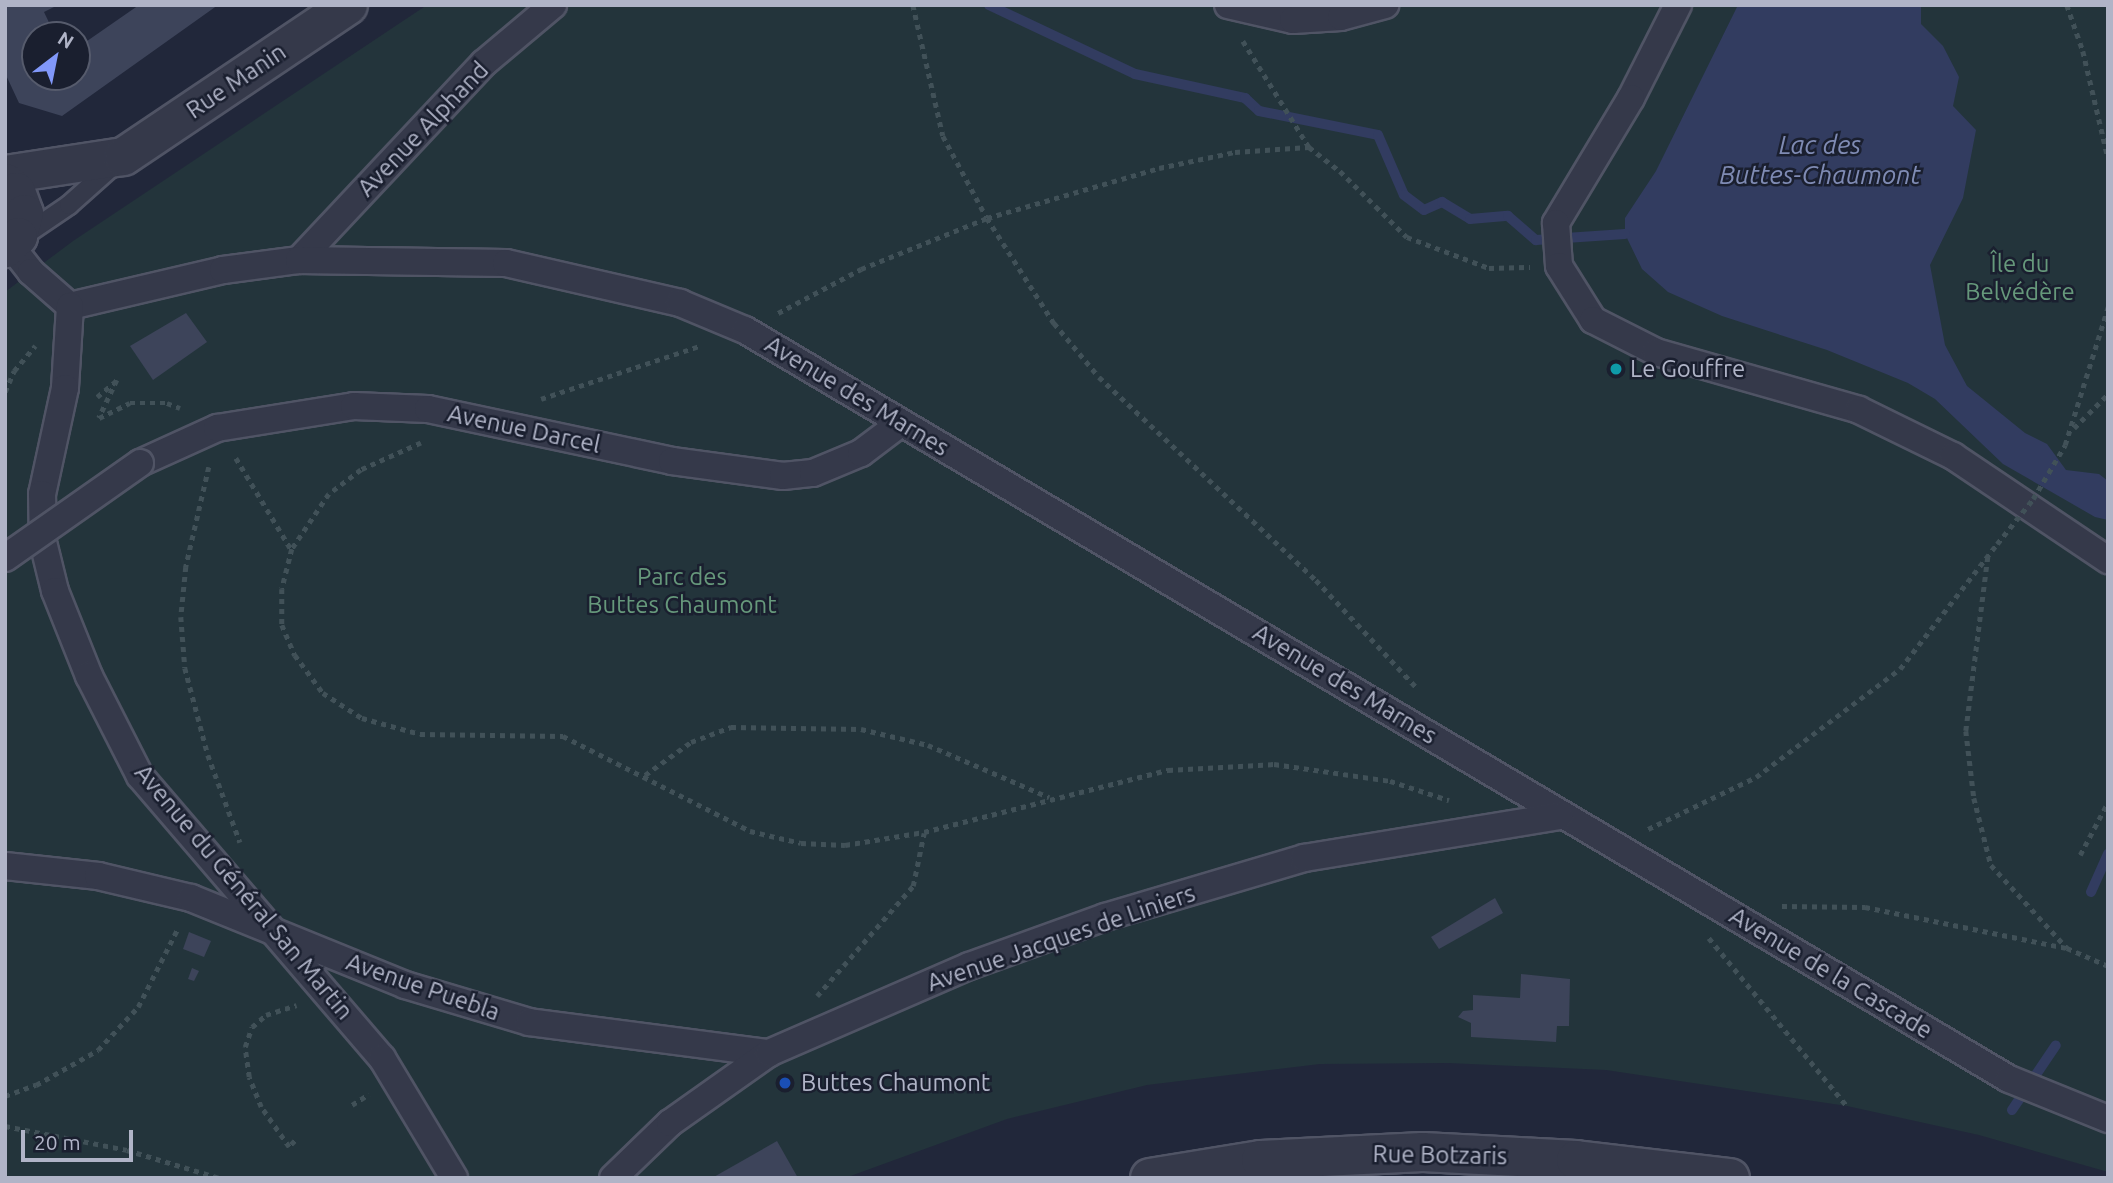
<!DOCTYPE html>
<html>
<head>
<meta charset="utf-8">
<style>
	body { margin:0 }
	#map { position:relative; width:2113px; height:1183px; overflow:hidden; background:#21273a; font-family:Ubuntu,sans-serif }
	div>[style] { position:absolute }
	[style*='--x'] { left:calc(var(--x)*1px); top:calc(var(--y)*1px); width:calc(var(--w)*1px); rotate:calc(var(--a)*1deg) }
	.green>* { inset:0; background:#23343b }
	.water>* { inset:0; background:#323c60 }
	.stream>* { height:10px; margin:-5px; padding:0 5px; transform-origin:5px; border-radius:5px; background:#323c60 }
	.building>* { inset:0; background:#3d445a }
	.path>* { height:4.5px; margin-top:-2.25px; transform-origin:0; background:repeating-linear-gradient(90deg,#415158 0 5px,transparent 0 10px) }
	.roads { filter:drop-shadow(2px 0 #505465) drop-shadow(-2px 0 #505465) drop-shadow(0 2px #505465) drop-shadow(0 -2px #505465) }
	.service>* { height:18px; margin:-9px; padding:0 9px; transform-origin:9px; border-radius:9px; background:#35394a }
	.pedestrian>* { height:26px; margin:-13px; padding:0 13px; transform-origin:13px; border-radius:13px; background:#35394a }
	.minor>* { height:37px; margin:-18.5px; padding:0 18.5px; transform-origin:18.5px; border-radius:18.5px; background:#35394a }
	.tertiary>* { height:38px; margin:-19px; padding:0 19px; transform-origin:19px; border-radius:19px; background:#35394a }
	.path-bridge>* { height:4.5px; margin-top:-2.25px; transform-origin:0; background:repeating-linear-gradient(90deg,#415158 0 5px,transparent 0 10px) }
	.bridges { filter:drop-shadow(2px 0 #505465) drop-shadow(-2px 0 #505465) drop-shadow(0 2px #505465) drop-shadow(0 -2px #505465) }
	.pedestrian-bridge>* { height:26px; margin:-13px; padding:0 13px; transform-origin:13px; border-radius:13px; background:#35394a }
	.dots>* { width:19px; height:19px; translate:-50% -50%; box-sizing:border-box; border:4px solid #1a1f2f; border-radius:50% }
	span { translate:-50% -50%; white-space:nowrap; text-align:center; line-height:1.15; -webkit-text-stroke:5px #1a1f2f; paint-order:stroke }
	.street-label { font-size:24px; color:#b0b4c7 }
	.park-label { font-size:24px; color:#66987b }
	.poi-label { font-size:24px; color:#b0b4c7 }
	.left { translate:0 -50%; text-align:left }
	.water-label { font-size:26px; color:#7f8bb4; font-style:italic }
	.frame { position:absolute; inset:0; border:7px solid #b0b4c7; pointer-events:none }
	.north { position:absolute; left:21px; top:21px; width:70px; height:70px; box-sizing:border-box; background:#1a1f2f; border:2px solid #565b6c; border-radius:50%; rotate:32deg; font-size:19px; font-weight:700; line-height:28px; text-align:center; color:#b0b4c7 }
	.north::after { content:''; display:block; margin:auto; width:24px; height:32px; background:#8198fa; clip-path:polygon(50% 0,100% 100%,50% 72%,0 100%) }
	.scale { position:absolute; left:21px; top:1130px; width:112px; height:32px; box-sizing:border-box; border:4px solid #b0b4c7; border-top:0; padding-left:9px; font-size:21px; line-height:24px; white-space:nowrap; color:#b0b4c7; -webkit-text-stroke:5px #1a1f2f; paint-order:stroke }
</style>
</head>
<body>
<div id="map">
	<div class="green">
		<i style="clip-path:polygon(427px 5px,2108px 5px,2108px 1172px,1979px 1135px,1847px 1106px,1606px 1070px,1448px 1063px,1320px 1064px,1147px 1085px,1007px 1119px,845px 1178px,5px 1178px,5px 292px,73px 241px)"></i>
	</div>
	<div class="water">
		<i style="clip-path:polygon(1738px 5px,1921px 5px,1921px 24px,1943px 46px,1959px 77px,1953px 106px,1976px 130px,1963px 198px,1930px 265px,1945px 345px,1967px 386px,2025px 433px,2047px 444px,2066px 470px,2099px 474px,2108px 481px,2108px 520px,2095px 517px,2003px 464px,1935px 399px,1908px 383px,1827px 350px,1722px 316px,1668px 292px,1642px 269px,1625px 234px,1625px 218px,1656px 171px)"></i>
	</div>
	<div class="stream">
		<i style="--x:989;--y:5;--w:161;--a:25.3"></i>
		<i style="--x:1135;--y:74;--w:113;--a:12.3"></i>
		<i style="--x:1245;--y:98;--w:19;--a:43"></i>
		<i style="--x:1259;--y:111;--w:121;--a:11.4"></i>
		<i style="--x:1378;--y:135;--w:65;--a:66.6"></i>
		<i style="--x:1404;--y:195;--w:25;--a:37"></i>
		<i style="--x:1424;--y:210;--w:20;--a:-24"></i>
		<i style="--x:1442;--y:202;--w:33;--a:31"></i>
		<i style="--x:1470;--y:219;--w:38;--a:-5"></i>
		<i style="--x:1508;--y:216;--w:37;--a:41"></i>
		<i style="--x:1536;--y:240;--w:89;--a:-3.9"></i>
		<i style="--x:2091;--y:892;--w:42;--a:-65.9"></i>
		<i style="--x:2012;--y:1110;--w:78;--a:-55.9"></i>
	</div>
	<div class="building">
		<i style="clip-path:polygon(5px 5px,58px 5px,44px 12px,55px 35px,35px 35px,35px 77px,77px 77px,77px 48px,139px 5px,218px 5px,62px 116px,19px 103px,5px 73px)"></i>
		<i style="clip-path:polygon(186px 313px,207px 342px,153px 380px,130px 346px)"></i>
		<i style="clip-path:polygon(1495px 898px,1503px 913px,1439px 949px,1431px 937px)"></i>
		<i style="clip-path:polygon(189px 932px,211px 941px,204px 957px,183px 949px)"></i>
		<i style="clip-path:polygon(192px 968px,199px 971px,194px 981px,188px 979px)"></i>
		<i style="clip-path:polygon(1521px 974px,1570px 979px,1569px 1026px,1557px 1026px,1556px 1042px,1471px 1037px,1471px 1023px,1458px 1017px,1463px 1011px,1473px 1010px,1473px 995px,1520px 998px)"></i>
		<i style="clip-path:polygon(777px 1141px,798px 1178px,712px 1178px)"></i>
	</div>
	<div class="path">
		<i style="--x:913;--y:5;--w:134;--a:77.1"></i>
		<i style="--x:943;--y:136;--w:93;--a:61.8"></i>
		<i style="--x:987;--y:218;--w:125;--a:57.5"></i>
		<i style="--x:1054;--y:323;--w:70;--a:50.2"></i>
		<i style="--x:1099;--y:377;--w:297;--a:43.1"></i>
		<i style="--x:1316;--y:580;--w:148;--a:46.9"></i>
		<i style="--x:2067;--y:5;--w:49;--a:70.8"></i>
		<i style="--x:2083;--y:51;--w:110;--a:76.8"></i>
		<i style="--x:1243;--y:41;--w:125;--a:58.1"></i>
		<i style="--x:1309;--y:147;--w:39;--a:38"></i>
		<i style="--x:1340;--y:171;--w:94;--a:44.6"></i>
		<i style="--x:1407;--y:237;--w:88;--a:20.7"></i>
		<i style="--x:1489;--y:268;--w:41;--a:-1.4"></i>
		<i style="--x:778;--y:313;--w:94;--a:-27.9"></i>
		<i style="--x:861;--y:269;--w:136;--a:-22"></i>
		<i style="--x:987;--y:218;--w:179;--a:-16.2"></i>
		<i style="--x:1159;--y:168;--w:78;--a:-11.9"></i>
		<i style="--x:1235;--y:152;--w:74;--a:-3.9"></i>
		<i style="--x:5;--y:392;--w:23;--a:-67"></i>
		<i style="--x:14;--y:371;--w:33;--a:-50"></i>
		<i style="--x:97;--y:397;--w:26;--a:-40"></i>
		<i style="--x:117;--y:380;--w:42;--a:115.3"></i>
		<i style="--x:99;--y:418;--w:34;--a:-26"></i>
		<i style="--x:130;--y:403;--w:37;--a:0"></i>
		<i style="--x:167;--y:403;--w:14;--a:21"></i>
		<i style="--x:541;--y:399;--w:167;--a:-18.5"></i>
		<i style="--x:2074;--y:428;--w:48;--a:-45"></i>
		<i style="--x:421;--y:443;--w:66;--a:155.8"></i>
		<i style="--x:361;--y:470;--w:40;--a:143"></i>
		<i style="--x:329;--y:494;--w:66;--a:123.9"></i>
		<i style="--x:292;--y:549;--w:41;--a:104"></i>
		<i style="--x:282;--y:589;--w:36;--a:90"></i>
		<i style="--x:282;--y:625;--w:33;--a:67"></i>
		<i style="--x:295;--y:655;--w:47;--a:53.6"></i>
		<i style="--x:323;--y:693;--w:46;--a:32.7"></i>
		<i style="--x:362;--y:718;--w:60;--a:15.4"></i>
		<i style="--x:420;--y:734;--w:143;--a:0.8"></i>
		<i style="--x:563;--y:736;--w:210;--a:26.9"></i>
		<i style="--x:750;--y:831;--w:52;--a:13.2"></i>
		<i style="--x:801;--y:843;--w:44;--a:2.6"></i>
		<i style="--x:845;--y:845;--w:80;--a:-9.3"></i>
		<i style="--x:924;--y:832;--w:252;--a:-14.3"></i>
		<i style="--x:1168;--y:770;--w:106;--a:-3.2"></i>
		<i style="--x:1274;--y:764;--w:117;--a:8.3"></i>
		<i style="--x:1390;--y:781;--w:62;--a:17.9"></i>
		<i style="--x:2065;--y:445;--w:145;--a:-72.7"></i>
		<i style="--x:236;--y:458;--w:106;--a:58.9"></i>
		<i style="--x:209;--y:467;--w:103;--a:103"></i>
		<i style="--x:186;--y:567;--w:50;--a:95.7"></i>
		<i style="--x:181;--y:617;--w:51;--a:85.5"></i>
		<i style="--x:185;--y:668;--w:90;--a:75.2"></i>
		<i style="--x:208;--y:755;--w:93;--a:69.8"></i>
		<i style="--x:1988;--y:557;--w:175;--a:97.2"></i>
		<i style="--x:1966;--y:731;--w:67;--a:83.2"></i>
		<i style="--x:1974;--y:798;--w:69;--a:75.8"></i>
		<i style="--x:1991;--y:865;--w:113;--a:47.5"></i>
		<i style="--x:2067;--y:948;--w:45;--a:23.7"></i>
		<i style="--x:645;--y:775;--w:57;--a:-35.7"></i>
		<i style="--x:691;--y:742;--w:43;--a:-20.6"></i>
		<i style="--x:731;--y:727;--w:130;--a:0.9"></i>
		<i style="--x:861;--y:729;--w:69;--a:13.4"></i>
		<i style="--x:928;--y:745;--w:132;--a:23.3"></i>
		<i style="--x:1648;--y:829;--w:120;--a:-25.7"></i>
		<i style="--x:1756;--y:777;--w:180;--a:-36.9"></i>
		<i style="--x:1900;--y:669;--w:158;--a:-52.2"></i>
		<i style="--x:2080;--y:855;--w:60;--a:-62.2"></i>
		<i style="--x:1782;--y:906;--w:83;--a:0.7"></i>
		<i style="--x:1865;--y:907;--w:205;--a:11.5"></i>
		<i style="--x:1709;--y:938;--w:217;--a:50.6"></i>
		<i style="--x:817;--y:996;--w:146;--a:-48.9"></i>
		<i style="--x:913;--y:886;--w:54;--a:-78.3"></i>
		<i style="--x:5;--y:1096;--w:33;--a:-20"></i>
		<i style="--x:36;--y:1085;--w:71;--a:-29.4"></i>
		<i style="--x:98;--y:1050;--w:59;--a:-47.1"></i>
		<i style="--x:138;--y:1007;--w:89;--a:-63.1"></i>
		<i style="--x:352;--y:1105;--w:20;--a:-33"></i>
		<i style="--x:5;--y:1126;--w:124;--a:11.1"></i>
		<i style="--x:127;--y:1150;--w:97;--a:16.8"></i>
		<i style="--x:295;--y:1141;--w:8;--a:135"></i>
		<i style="--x:289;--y:1147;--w:49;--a:-125"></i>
		<i style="--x:261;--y:1107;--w:32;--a:-112"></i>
		<i style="--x:249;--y:1077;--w:30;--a:-98"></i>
		<i style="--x:245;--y:1047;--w:21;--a:-71"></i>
		<i style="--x:252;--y:1027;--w:18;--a:-41"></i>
		<i style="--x:266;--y:1015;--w:32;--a:-18"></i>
	</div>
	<div class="roads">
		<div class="service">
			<i style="--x:22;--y:237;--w:57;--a:-34.2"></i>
			<i style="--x:69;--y:205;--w:62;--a:-41.7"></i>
		</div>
		<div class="pedestrian">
			<i style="--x:1228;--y:5;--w:67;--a:13"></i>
			<i style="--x:1293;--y:20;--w:48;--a:-3.6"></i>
			<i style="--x:1341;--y:17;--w:46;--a:-15.3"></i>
			<i style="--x:1678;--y:5;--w:104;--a:116.8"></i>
			<i style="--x:1631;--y:98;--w:146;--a:121"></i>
			<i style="--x:1556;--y:223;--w:43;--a:86"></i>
			<i style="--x:1559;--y:266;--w:64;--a:57.8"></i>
			<i style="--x:1593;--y:320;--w:71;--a:26.9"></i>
			<i style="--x:1656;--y:352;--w:211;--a:15.9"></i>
			<i style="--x:1859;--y:410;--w:105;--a:26.1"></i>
			<i style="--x:1953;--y:456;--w:187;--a:33.9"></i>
			<i style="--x:10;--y:245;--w:34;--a:52"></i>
			<i style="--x:31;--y:272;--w:52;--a:41.1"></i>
			<i style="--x:299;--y:260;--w:270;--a:-46.8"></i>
			<i style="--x:484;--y:63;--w:90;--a:-40"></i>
			<i style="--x:70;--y:306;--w:157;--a:-13.2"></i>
			<i style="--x:223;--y:270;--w:77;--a:-7.5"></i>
			<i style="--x:299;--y:260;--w:207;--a:0.8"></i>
			<i style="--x:506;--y:263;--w:179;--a:12.9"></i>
			<i style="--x:680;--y:303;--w:70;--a:22.6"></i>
			<i style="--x:745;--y:330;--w:1469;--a:30.65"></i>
			<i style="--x:2009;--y:1079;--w:107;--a:22"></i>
			<i style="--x:70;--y:306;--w:82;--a:93.5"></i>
			<i style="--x:65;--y:388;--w:108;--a:102.2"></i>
			<i style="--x:42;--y:494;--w:48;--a:88.8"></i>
			<i style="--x:43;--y:542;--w:50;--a:76.2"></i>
			<i style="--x:55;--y:591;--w:92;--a:68.2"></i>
			<i style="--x:89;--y:676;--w:112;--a:63"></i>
			<i style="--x:140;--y:776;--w:372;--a:49.4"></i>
			<i style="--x:382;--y:1058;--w:140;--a:59"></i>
			<i style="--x:140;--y:463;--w:85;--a:-24.4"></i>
			<i style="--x:217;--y:428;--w:139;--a:-9.1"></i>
			<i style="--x:354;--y:406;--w:74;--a:2.3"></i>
			<i style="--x:428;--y:409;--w:249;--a:12"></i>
			<i style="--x:672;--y:461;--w:112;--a:7.7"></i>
			<i style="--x:783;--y:476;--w:30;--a:-6"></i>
			<i style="--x:813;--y:473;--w:52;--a:-22.6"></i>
			<i style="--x:861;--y:453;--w:50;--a:-36.9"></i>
			<i style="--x:5;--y:866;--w:94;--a:6.1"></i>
			<i style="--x:98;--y:876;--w:96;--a:13.3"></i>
			<i style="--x:191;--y:898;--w:231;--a:22.1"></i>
			<i style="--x:405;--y:985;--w:129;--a:16.6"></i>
			<i style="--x:529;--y:1022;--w:242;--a:7.4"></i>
			<i style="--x:613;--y:1178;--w:79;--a:-44"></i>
			<i style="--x:670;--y:1123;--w:121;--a:-35.3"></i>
			<i style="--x:769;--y:1053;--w:218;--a:-23.5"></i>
			<i style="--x:969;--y:966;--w:145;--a:-19.8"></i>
			<i style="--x:1105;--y:917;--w:208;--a:-16.5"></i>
			<i style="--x:1304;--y:858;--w:259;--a:-9.3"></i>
		</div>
		<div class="minor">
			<i style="--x:5;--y:174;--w:119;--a:-8.7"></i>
			<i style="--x:123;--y:156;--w:271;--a:-33.9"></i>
			<i style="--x:5;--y:182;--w:14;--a:39"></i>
			<i style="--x:16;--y:191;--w:23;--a:70"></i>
			<i style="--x:24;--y:213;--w:24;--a:105"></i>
			<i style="--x:18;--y:236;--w:18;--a:137"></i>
		</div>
		<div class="tertiary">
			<i style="--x:1150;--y:1178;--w:112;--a:-9.2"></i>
			<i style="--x:1261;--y:1160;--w:162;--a:-2.8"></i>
			<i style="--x:1423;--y:1152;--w:153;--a:3"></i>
			<i style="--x:1576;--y:1160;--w:155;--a:6.7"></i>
		</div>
	</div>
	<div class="path-bridge">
		<i style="--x:1997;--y:544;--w:58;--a:-51.3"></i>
		<i style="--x:2033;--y:499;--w:63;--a:-59.3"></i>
	</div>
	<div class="bridges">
		<div class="pedestrian-bridge">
			<i style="--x:5;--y:558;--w:165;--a:-35.1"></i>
		</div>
	</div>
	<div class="dots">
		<i style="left:1616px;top:369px;background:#0f9aa8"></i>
		<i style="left:785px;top:1083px;background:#1a4fb4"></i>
	</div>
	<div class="street-label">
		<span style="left:236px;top:81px;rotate:-34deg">Rue Manin</span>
		<span style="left:423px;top:129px;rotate:-46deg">Avenue Alphand</span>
		<span style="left:857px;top:396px;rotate:31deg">Avenue des Marnes</span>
		<span style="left:524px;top:429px;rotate:12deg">Avenue Darcel</span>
		<span style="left:1345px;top:684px;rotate:31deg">Avenue des Marnes</span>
		<span style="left:244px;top:892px;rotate:50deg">Avenue du Général San Martin</span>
		<span style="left:1061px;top:938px;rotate:-19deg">Avenue Jacques de Liniers</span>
		<span style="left:1831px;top:973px;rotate:31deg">Avenue de la Cascade</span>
		<span style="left:423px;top:987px;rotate:19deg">Avenue Puebla</span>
		<span style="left:1440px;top:1155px;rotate:1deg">Rue Botzaris</span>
	</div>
	<div class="park-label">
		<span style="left:2020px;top:278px">Île du<br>Belvédère</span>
		<span style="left:682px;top:591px">Parc des<br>Buttes Chaumont</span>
	</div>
	<div class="poi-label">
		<span class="left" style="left:1630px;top:369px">Le Gouffre</span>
		<span class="left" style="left:801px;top:1083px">Buttes Chaumont</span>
	</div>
	<div class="water-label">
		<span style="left:1820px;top:160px">Lac des<br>Buttes-Chaumont</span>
	</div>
	<div class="frame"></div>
	<div class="north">N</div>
	<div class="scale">20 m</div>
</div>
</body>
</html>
